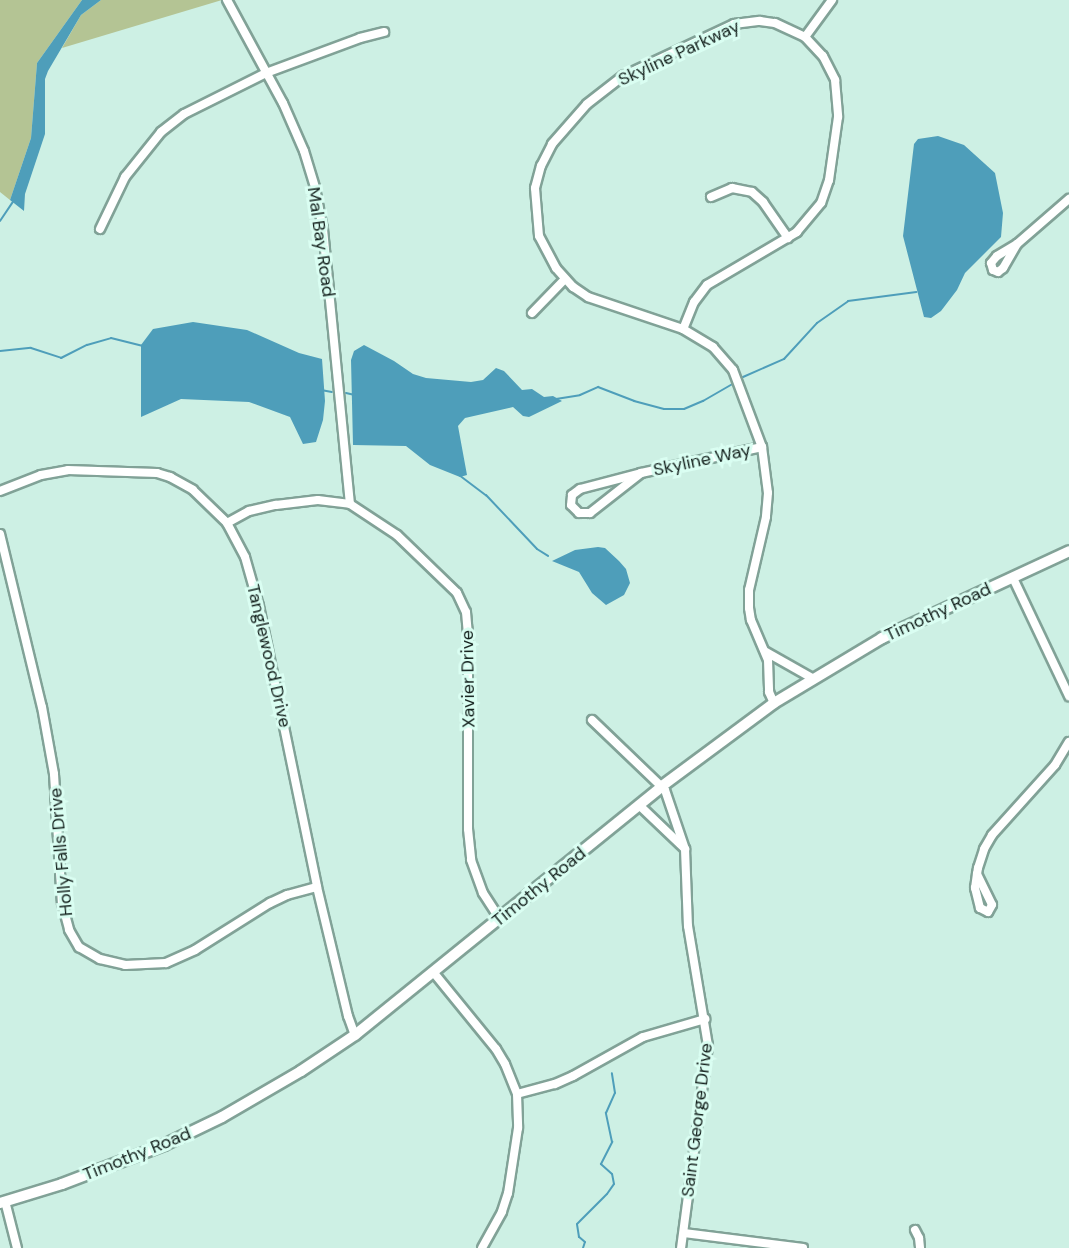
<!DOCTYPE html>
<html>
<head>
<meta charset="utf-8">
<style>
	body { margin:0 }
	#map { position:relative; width:1069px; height:1248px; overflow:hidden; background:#cdf0e4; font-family:"DM Sans",sans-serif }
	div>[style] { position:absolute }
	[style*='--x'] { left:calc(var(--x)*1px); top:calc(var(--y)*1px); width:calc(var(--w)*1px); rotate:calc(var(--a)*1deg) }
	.green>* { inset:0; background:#b4c494 }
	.water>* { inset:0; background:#4e9eba }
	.stream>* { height:2px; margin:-1px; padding:0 1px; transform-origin:1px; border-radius:1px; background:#4e9eba }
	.roads { filter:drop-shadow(2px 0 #81a297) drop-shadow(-2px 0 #81a297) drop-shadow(0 2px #81a297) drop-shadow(0 -2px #81a297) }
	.minor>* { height:8px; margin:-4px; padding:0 4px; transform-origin:4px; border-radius:4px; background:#fff }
	.secondary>* { height:10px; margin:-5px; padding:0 5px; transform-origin:5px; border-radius:5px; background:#fff }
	span { translate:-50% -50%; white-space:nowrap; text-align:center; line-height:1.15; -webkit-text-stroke:6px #dafef2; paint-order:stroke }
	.street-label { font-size:18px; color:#14211d }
</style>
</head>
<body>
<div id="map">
	<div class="green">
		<i style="clip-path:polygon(0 0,82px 0,37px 63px,31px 138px,10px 200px,0 192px)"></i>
		<i style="clip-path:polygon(101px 0,222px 0,62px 48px,81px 15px)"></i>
	</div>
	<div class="water">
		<i style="clip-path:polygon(82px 0,101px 0,81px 15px,48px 71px,45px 79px,45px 134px,25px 194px,24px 211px,10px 200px,31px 138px,37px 63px)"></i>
		<i style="clip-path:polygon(938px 136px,964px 145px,995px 173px,1003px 213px,1001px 237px,965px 273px,957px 290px,941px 311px,931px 318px,924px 317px,903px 236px,914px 144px,918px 139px)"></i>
		<i style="clip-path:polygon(193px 322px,247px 330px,299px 353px,322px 359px,325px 401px,323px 420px,316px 442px,303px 444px,290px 417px,249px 402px,181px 399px,141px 417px,141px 345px,153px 329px)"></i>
		<i style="clip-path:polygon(364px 345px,394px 361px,413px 374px,426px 378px,471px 382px,483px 380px,496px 368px,504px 371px,522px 390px,532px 389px,544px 397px,553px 396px,562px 401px,529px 417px,523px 416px,513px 407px,465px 418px,458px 426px,467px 475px,460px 477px,430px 465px,406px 446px,353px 445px,351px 360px,354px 351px)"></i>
		<i style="clip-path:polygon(598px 547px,605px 548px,619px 561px,626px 569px,630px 583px,624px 595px,606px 605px,592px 593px,579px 572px,552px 561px,575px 550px)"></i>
	</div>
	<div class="stream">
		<i style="--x:0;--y:221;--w:23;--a:-56"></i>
		<i style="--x:0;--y:351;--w:31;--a:-6"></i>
		<i style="--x:31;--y:348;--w:32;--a:18"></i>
		<i style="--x:61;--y:358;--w:29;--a:-27"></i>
		<i style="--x:87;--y:345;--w:25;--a:-16"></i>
		<i style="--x:111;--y:338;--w:34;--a:14"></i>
		<i style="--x:743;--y:377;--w:45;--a:-23.7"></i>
		<i style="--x:784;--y:359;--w:49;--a:-47.5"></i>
		<i style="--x:817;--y:323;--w:38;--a:-35"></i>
		<i style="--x:848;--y:301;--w:69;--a:-7.5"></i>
		<i style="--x:321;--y:390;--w:11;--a:10"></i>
		<i style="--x:346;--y:393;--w:9;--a:13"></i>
		<i style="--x:556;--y:399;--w:24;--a:-9"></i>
		<i style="--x:580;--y:395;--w:20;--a:-24"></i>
		<i style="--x:598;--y:387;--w:39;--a:21"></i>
		<i style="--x:634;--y:401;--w:31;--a:15"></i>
		<i style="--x:664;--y:409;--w:20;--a:0"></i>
		<i style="--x:684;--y:409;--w:21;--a:-23"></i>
		<i style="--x:703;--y:401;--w:34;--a:-30"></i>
		<i style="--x:459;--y:475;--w:34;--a:37"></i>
		<i style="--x:486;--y:495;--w:74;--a:46.6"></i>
		<i style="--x:537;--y:549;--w:13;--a:32"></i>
		<i style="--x:583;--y:1248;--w:6;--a:-72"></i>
		<i style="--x:585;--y:1242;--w:8;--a:-140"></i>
		<i style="--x:579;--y:1237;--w:13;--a:-99"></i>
		<i style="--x:577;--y:1224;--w:42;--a:-45"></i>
		<i style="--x:607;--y:1194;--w:12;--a:-55"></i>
		<i style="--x:614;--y:1184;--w:10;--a:-101"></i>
		<i style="--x:612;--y:1174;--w:15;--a:-138"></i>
		<i style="--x:601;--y:1164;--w:25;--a:-63"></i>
		<i style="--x:612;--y:1142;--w:30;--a:-102"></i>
		<i style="--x:606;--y:1113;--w:22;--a:-66"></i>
		<i style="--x:615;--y:1093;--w:20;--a:-99"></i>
	</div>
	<div class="roads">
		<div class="minor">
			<i style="--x:227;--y:0;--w:117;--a:61.5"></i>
			<i style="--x:283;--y:103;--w:52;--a:66.4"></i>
			<i style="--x:304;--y:151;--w:39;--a:73"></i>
			<i style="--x:315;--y:188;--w:42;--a:79"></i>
			<i style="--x:323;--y:229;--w:276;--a:84.4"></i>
			<i style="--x:760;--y:21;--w:15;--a:8"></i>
			<i style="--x:775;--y:23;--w:33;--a:25"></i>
			<i style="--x:805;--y:37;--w:26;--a:47"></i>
			<i style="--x:823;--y:56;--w:27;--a:63"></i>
			<i style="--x:835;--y:80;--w:37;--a:85"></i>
			<i style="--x:838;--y:117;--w:64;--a:98.1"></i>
			<i style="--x:829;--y:180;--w:24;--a:109"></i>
			<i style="--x:821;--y:203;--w:38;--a:130"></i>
			<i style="--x:797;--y:232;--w:104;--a:149.5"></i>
			<i style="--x:707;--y:285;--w:21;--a:127"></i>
			<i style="--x:694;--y:302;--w:29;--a:112"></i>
			<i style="--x:683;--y:329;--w:100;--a:-161.4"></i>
			<i style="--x:588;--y:297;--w:18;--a:-146"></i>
			<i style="--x:573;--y:287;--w:25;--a:-132"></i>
			<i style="--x:556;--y:268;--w:36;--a:-118"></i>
			<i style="--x:539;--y:236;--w:48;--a:-94.8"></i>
			<i style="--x:535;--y:188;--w:23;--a:-75"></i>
			<i style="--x:541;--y:166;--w:25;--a:-63"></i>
			<i style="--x:552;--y:144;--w:53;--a:-48.8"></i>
			<i style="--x:587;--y:104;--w:46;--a:-37.9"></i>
			<i style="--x:623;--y:76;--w:123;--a:-25.1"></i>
			<i style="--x:734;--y:24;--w:26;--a:-7"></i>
			<i style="--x:805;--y:37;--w:46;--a:-53.9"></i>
			<i style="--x:711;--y:197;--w:23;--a:-23"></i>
			<i style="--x:732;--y:188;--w:20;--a:11"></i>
			<i style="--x:752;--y:192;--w:15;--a:42"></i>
			<i style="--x:763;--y:202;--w:44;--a:55.2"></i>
			<i style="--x:100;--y:229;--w:58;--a:-64.3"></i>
			<i style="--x:125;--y:177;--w:58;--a:-51.3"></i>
			<i style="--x:161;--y:132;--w:29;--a:-38"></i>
			<i style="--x:184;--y:114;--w:92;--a:-26.6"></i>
			<i style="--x:266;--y:73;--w:100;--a:-20.4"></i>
			<i style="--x:360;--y:38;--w:25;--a:-14"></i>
			<i style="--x:1017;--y:244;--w:28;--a:120"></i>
			<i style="--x:1003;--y:268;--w:6;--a:141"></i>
			<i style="--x:998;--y:272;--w:5;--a:-158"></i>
			<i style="--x:993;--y:270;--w:7;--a:-106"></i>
			<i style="--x:991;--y:263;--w:9;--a:-49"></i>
			<i style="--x:997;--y:256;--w:23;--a:-31"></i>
			<i style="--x:1017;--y:244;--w:69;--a:-40.9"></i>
			<i style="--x:532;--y:313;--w:47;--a:-45.9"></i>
			<i style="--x:683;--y:329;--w:35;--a:31"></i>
			<i style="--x:713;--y:347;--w:30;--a:49"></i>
			<i style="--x:733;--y:370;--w:82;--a:69.4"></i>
			<i style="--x:762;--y:447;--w:46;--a:82.6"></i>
			<i style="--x:768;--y:493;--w:24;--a:95"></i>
			<i style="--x:766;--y:517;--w:75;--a:103.1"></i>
			<i style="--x:749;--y:590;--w:18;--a:90"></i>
			<i style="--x:749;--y:608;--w:12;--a:81"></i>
			<i style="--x:751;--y:620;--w:43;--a:67"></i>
			<i style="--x:768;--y:660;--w:32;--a:88"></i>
			<i style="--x:769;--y:692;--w:12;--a:66"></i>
			<i style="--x:641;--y:473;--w:65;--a:141.9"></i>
			<i style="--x:590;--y:513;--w:11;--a:180"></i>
			<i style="--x:579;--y:513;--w:11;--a:-135"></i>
			<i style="--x:571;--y:505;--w:10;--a:-84"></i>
			<i style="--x:572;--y:495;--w:10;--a:-37"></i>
			<i style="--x:580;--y:489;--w:63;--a:-14.7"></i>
			<i style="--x:641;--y:473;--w:124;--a:-12.1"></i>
			<i style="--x:0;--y:491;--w:44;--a:-21.3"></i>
			<i style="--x:41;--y:475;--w:27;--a:-10"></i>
			<i style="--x:68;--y:470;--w:89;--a:1.9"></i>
			<i style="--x:157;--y:473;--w:14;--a:17"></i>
			<i style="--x:170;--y:477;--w:26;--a:29"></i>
			<i style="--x:193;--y:490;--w:47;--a:44.1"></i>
			<i style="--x:227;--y:523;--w:38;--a:62"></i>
			<i style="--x:245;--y:557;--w:51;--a:74.1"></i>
			<i style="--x:259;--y:606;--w:287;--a:78.3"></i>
			<i style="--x:317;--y:887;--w:133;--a:76.5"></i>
			<i style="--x:348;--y:1016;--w:20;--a:70"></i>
			<i style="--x:227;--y:523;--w:25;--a:-29"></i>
			<i style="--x:249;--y:511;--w:28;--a:-13"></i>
			<i style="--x:276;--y:505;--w:42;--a:-6.8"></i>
			<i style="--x:318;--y:500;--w:32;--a:7"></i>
			<i style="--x:350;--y:504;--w:56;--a:33.4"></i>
			<i style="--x:397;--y:535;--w:83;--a:44"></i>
			<i style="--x:457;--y:593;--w:21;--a:65"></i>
			<i style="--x:466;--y:612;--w:24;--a:85"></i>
			<i style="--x:468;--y:636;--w:193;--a:90"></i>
			<i style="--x:468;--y:829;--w:31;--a:84"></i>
			<i style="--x:471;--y:860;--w:35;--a:70"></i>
			<i style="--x:483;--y:893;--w:31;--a:57"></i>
			<i style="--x:0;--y:534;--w:178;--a:76.4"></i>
			<i style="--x:42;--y:707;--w:68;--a:79.8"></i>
			<i style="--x:54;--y:774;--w:129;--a:86.5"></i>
			<i style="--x:62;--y:903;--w:28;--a:75"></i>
			<i style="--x:69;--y:930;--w:20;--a:60"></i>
			<i style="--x:79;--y:947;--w:24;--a:30"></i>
			<i style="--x:100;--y:959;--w:26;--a:13"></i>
			<i style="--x:125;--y:965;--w:41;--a:-2.8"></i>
			<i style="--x:166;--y:963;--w:32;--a:-24"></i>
			<i style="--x:195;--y:950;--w:89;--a:-32.1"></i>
			<i style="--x:270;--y:903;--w:19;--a:-25"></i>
			<i style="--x:287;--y:895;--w:31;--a:-15"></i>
			<i style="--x:1013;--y:578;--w:131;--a:64.6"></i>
			<i style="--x:766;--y:652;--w:53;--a:29.5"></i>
			<i style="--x:592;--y:720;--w:101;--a:43.8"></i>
			<i style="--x:665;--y:790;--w:62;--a:71.3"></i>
			<i style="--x:685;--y:849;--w:77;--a:87.8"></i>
			<i style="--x:688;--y:926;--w:122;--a:80.5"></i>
			<i style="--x:708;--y:1046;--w:204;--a:97.6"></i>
			<i style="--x:639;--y:805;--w:64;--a:43.7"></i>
			<i style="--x:977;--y:874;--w:34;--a:64"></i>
			<i style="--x:992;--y:905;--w:8;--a:120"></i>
			<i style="--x:988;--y:912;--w:9;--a:-153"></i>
			<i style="--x:980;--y:908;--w:21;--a:-104"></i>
			<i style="--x:975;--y:888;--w:14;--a:-82"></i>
			<i style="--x:977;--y:874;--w:6;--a:-81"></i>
			<i style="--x:978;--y:868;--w:20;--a:-72"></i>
			<i style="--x:984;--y:849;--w:16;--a:-60"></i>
			<i style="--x:992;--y:835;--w:94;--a:-48"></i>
			<i style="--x:1055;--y:765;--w:27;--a:-59"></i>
			<i style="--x:434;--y:973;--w:98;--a:50.8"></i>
			<i style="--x:496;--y:1049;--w:17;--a:59"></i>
			<i style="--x:505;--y:1064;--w:32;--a:68"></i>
			<i style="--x:517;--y:1094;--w:34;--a:88"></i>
			<i style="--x:518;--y:1128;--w:66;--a:98.7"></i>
			<i style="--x:508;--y:1193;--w:20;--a:108"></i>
			<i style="--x:502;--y:1212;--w:41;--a:119.1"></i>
			<i style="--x:517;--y:1094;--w:39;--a:-15"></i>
			<i style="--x:555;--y:1084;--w:20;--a:-24"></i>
			<i style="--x:573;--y:1076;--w:80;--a:-29.1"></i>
			<i style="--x:643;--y:1037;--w:65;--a:-16.2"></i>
			<i style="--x:5;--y:1201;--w:49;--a:75.7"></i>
			<i style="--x:915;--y:1230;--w:9;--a:63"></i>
			<i style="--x:919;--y:1238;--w:10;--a:84"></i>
			<i style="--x:684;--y:1233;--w:120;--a:7.2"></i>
		</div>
		<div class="secondary">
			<i style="--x:0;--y:1203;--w:65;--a:-17"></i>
			<i style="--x:62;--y:1184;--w:109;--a:-20.9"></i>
			<i style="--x:164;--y:1145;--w:64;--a:-25.8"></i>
			<i style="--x:222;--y:1117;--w:91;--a:-30.2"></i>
			<i style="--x:301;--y:1071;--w:65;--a:-33.7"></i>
			<i style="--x:355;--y:1035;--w:395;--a:-39"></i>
			<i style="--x:662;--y:786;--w:139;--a:-36.5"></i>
			<i style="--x:774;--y:703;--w:126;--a:-31"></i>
			<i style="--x:882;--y:638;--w:206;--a:-24.9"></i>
		</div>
	</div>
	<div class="street-label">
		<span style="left:679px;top:53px;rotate:-25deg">Skyline Parkway</span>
		<span style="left:321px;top:242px;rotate:82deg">Mal Bay Road</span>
		<span style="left:702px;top:460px;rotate:-12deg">Skyline Way</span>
		<span style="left:938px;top:612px;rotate:-25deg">Timothy Road</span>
		<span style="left:269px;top:656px;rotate:77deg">Tanglewood Drive</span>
		<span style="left:468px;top:679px;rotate:-91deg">Xavier Drive</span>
		<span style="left:61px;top:852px;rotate:-95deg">Holly Falls Drive</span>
		<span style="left:539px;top:887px;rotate:-39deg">Timothy Road</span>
		<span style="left:697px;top:1120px;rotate:-83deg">Saint George Drive</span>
		<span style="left:137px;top:1154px;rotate:-22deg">Timothy Road</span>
	</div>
</div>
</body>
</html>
